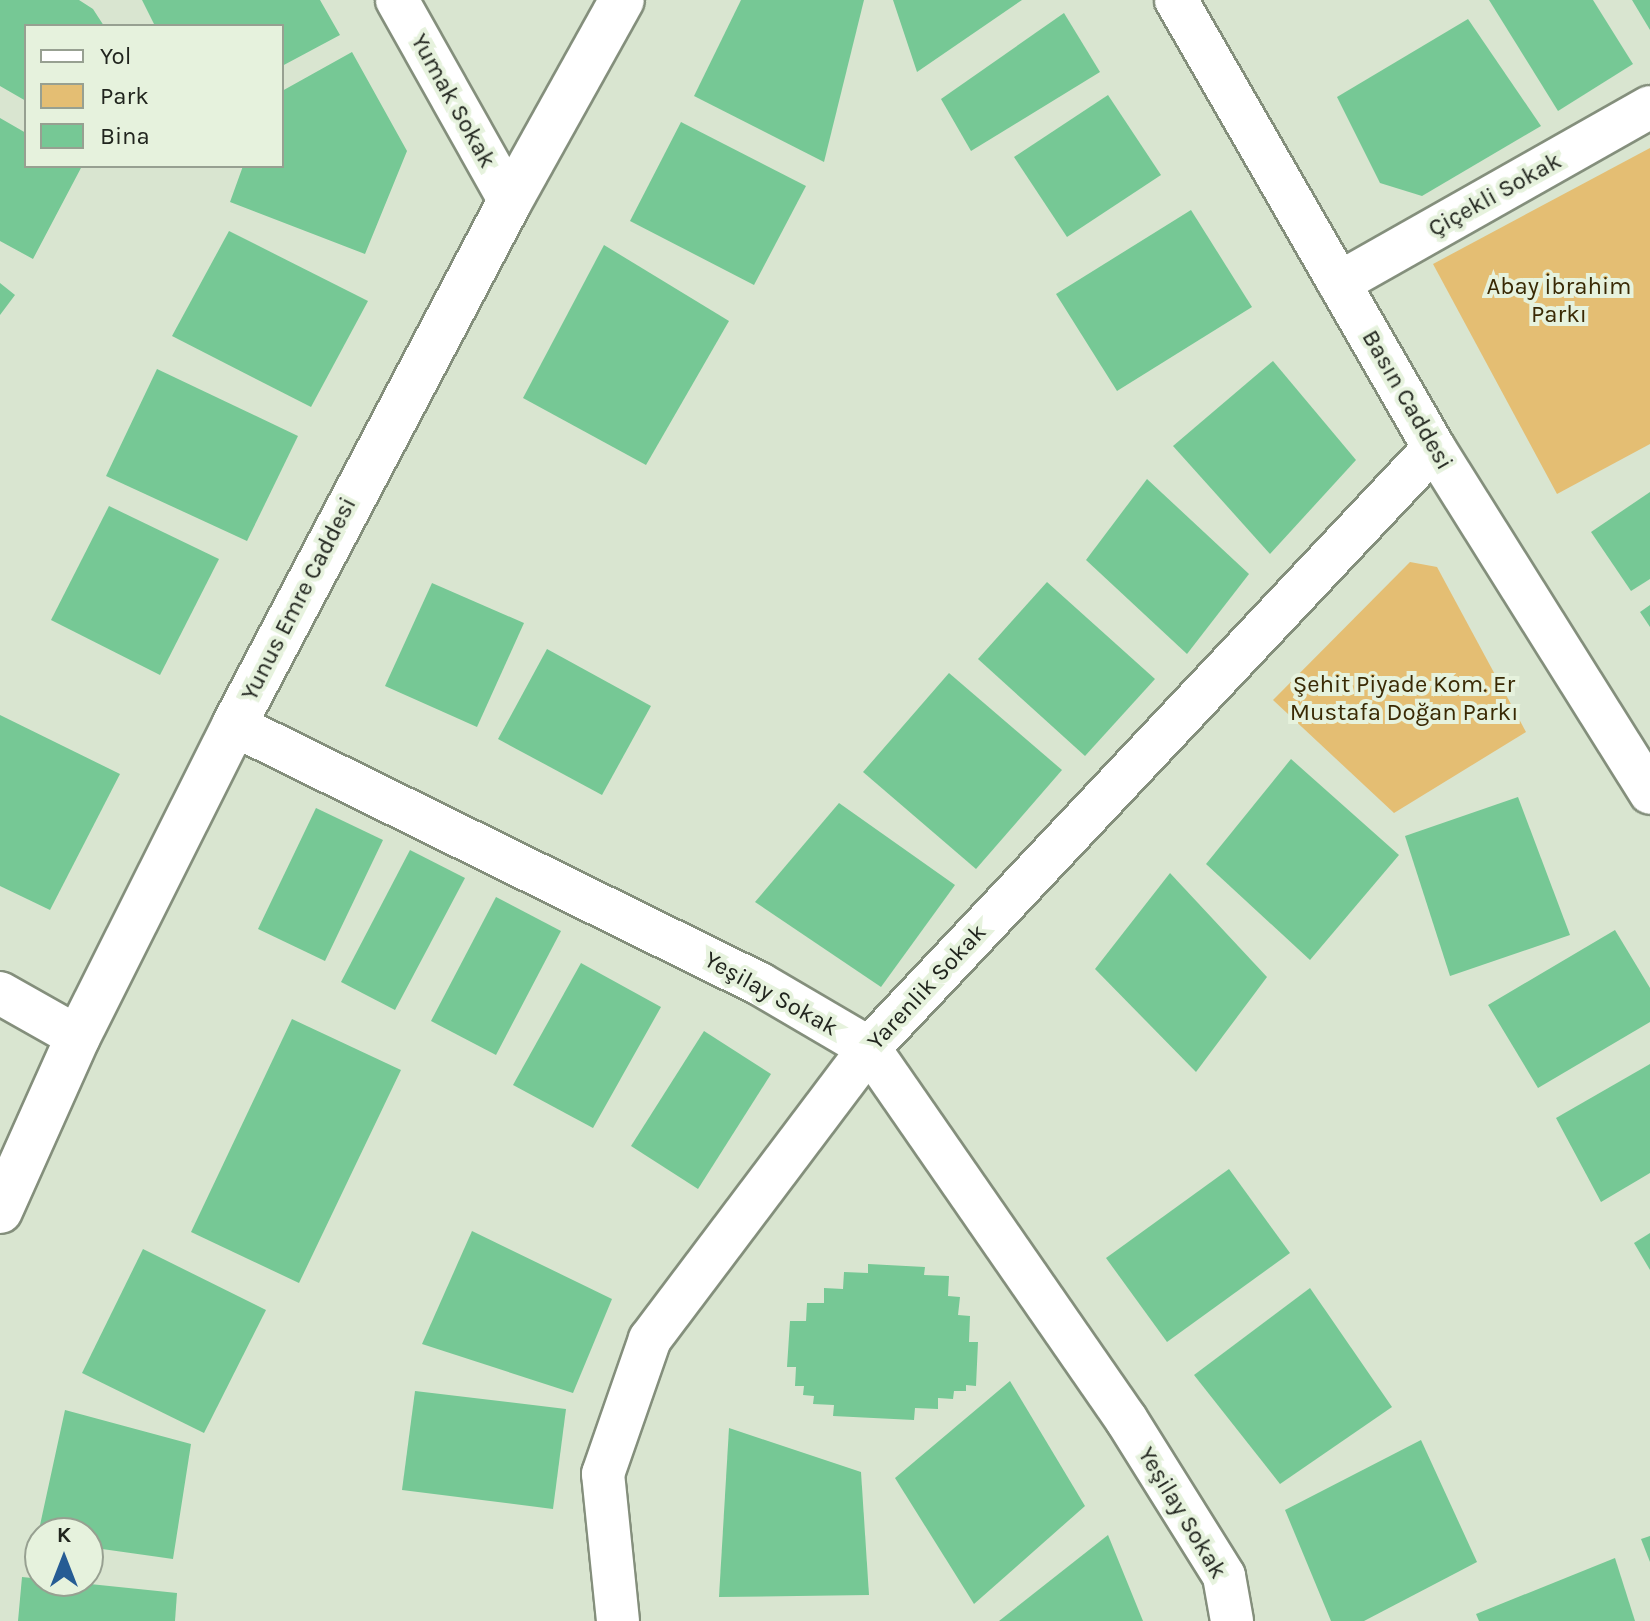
<!DOCTYPE html>
<html>
<head>
<meta charset="utf-8">
<style>
	body { margin:0 }
	#map { position:relative; width:1650px; height:1621px; overflow:hidden; background:#d9e5d0; font-family:Karla,sans-serif }
	div>[style] { position:absolute }
	[style*='--x'] { left:calc(var(--x)*1px); top:calc(var(--y)*1px); width:calc(var(--w)*1px); rotate:calc(var(--a)*1deg) }
	.green>* { inset:0; background:#e4be73 }
	.building>* { inset:0; background:#76c895 }
	.roads { filter:drop-shadow(2px 0 #848f7c) drop-shadow(-2px 0 #848f7c) drop-shadow(0 2px #848f7c) drop-shadow(0 -2px #848f7c) }
	.minor>* { height:42px; margin:-21px; padding:0 21px; transform-origin:21px; border-radius:21px; background:#fff }
	.major>* { height:44px; margin:-22px; padding:0 22px; transform-origin:22px; border-radius:22px; background:#fff }
	span { translate:-50% -50%; white-space:nowrap; text-align:center; line-height:1.15; -webkit-text-stroke:8px #e6f2dd; paint-order:stroke }
	.street-label { font-size:24px; color:#21251e }
	.park-label { font-size:24px; color:#392904 }
	.legend { position:absolute; left:24px; top:24px; width:260px; height:144px; box-sizing:border-box; background:#e6f2dd; border:2px solid #97a091; margin:0; padding:10px 14px; list-style:none; font-size:24px; color:#21251e }
	.legend li { display:flex; align-items:center; gap:16px; height:40px }
	.legend b { width:40px; border:2px solid #97a091 }
	.north { position:absolute; left:24px; top:1517px; width:80px; height:80px; box-sizing:border-box; background:#e6f2dd; border:2px solid #97a091; border-radius:50%; rotate:0deg; font-size:22px; font-weight:700; line-height:32px; text-align:center; color:#21251e }
	.north::after { content:''; display:block; margin:auto; width:28px; height:36px; background:#265c94; clip-path:polygon(50% 0,100% 100%,50% 72%,0 100%) }
</style>
</head>
<body>
<div id="map">
	<div class="green">
		<i style="clip-path:polygon(1650px 148px,1650px 444px,1557px 494px,1433px 264px)"></i>
		<i style="clip-path:polygon(1410px 562px,1437px 567px,1526px 732px,1394px 813px,1273px 700px)"></i>
	</div>
	<div class="building">
		<i style="clip-path:polygon(0 0,79px 0,93px 9px,104px 26px,26px 26px,26px 101px,0 86px)"></i>
		<i style="clip-path:polygon(142px 0,320px 0,340px 35px,282px 66px,282px 26px,155px 26px)"></i>
		<i style="clip-path:polygon(741px 0,864px 0,824px 162px,694px 96px)"></i>
		<i style="clip-path:polygon(893px 0,1022px 0,917px 72px)"></i>
		<i style="clip-path:polygon(1489px 0,1593px 0,1633px 64px,1558px 111px)"></i>
		<i style="clip-path:polygon(1632px 0,1650px 0,1650px 30px)"></i>
		<i style="clip-path:polygon(1064px 13px,1100px 72px,971px 151px,941px 99px)"></i>
		<i style="clip-path:polygon(1468px 19px,1541px 126px,1422px 196px,1380px 183px,1337px 97px)"></i>
		<i style="clip-path:polygon(352px 52px,407px 151px,365px 254px,230px 202px,243px 166px,282px 166px,282px 91px)"></i>
		<i style="clip-path:polygon(1108px 95px,1161px 175px,1067px 237px,1014px 157px)"></i>
		<i style="clip-path:polygon(0 118px,26px 133px,26px 166px,82px 166px,33px 259px,0 241px)"></i>
		<i style="clip-path:polygon(681px 122px,806px 186px,754px 285px,630px 221px)"></i>
		<i style="clip-path:polygon(1191px 210px,1252px 307px,1117px 391px,1056px 294px)"></i>
		<i style="clip-path:polygon(229px 231px,368px 301px,311px 407px,172px 336px)"></i>
		<i style="clip-path:polygon(604px 245px,729px 321px,646px 465px,523px 398px)"></i>
		<i style="clip-path:polygon(0 283px,15px 295px,0 315px)"></i>
		<i style="clip-path:polygon(1273px 361px,1356px 460px,1270px 554px,1173px 446px)"></i>
		<i style="clip-path:polygon(157px 369px,298px 436px,247px 541px,106px 476px)"></i>
		<i style="clip-path:polygon(1147px 479px,1249px 574px,1187px 654px,1086px 560px)"></i>
		<i style="clip-path:polygon(1650px 492px,1650px 579px,1631px 591px,1591px 532px)"></i>
		<i style="clip-path:polygon(109px 506px,219px 559px,160px 675px,51px 620px)"></i>
		<i style="clip-path:polygon(1047px 582px,1155px 679px,1085px 756px,978px 659px)"></i>
		<i style="clip-path:polygon(432px 583px,524px 623px,477px 727px,385px 686px)"></i>
		<i style="clip-path:polygon(1650px 605px,1650px 627px,1640px 612px)"></i>
		<i style="clip-path:polygon(547px 649px,651px 706px,602px 795px,498px 739px)"></i>
		<i style="clip-path:polygon(949px 673px,1062px 770px,976px 869px,863px 772px)"></i>
		<i style="clip-path:polygon(0 715px,120px 774px,50px 910px,0 886px)"></i>
		<i style="clip-path:polygon(1291px 759px,1399px 855px,1310px 960px,1206px 864px)"></i>
		<i style="clip-path:polygon(1518px 797px,1570px 935px,1450px 976px,1405px 836px)"></i>
		<i style="clip-path:polygon(839px 803px,955px 885px,881px 987px,755px 902px)"></i>
		<i style="clip-path:polygon(316px 808px,383px 840px,325px 961px,258px 929px)"></i>
		<i style="clip-path:polygon(410px 850px,465px 878px,395px 1010px,341px 982px)"></i>
		<i style="clip-path:polygon(1170px 873px,1267px 977px,1196px 1072px,1095px 969px)"></i>
		<i style="clip-path:polygon(496px 897px,561px 931px,496px 1055px,431px 1021px)"></i>
		<i style="clip-path:polygon(1615px 930px,1650px 988px,1650px 1022px,1538px 1088px,1488px 1005px)"></i>
		<i style="clip-path:polygon(581px 963px,661px 1007px,593px 1128px,513px 1085px)"></i>
		<i style="clip-path:polygon(292px 1019px,401px 1070px,299px 1283px,191px 1232px)"></i>
		<i style="clip-path:polygon(704px 1031px,771px 1074px,698px 1189px,631px 1146px)"></i>
		<i style="clip-path:polygon(1650px 1064px,1650px 1173px,1601px 1202px,1556px 1118px)"></i>
		<i style="clip-path:polygon(1229px 1169px,1290px 1253px,1167px 1342px,1106px 1258px)"></i>
		<i style="clip-path:polygon(472px 1231px,612px 1299px,573px 1393px,422px 1344px)"></i>
		<i style="clip-path:polygon(1650px 1233px,1650px 1270px,1634px 1243px)"></i>
		<i style="clip-path:polygon(143px 1249px,266px 1310px,204px 1433px,82px 1373px)"></i>
		<i style="clip-path:polygon(868px 1264px,925px 1267px,924px 1275px,949px 1276px,948px 1296px,960px 1297px,958px 1315px,970px 1316px,969px 1342px,978px 1342px,976px 1386px,966px 1385px,966px 1391px,954px 1391px,953px 1399px,938px 1398px,938px 1409px,915px 1408px,914px 1420px,833px 1416px,834px 1405px,813px 1404px,814px 1396px,803px 1395px,804px 1386px,795px 1386px,796px 1367px,787px 1367px,790px 1321px,806px 1321px,807px 1303px,824px 1303px,824px 1288px,843px 1289px,844px 1272px,868px 1273px)"></i>
		<i style="clip-path:polygon(1310px 1288px,1392px 1407px,1280px 1484px,1194px 1375px)"></i>
		<i style="clip-path:polygon(1010px 1381px,1085px 1506px,974px 1604px,895px 1478px)"></i>
		<i style="clip-path:polygon(415px 1391px,566px 1409px,553px 1509px,402px 1490px)"></i>
		<i style="clip-path:polygon(65px 1410px,191px 1444px,173px 1559px,88px 1547px,88px 1533px,40px 1533px,40px 1540px,37px 1539px)"></i>
		<i style="clip-path:polygon(729px 1428px,861px 1472px,869px 1595px,719px 1597px)"></i>
		<i style="clip-path:polygon(1421px 1440px,1477px 1562px,1364px 1621px,1331px 1621px,1285px 1510px)"></i>
		<i style="clip-path:polygon(1108px 1535px,1143px 1621px,999px 1621px)"></i>
		<i style="clip-path:polygon(1650px 1536px,1650px 1562px,1641px 1539px)"></i>
		<i style="clip-path:polygon(1615px 1558px,1635px 1621px,1479px 1621px,1476px 1614px)"></i>
		<i style="clip-path:polygon(22px 1577px,177px 1593px,175px 1621px,18px 1621px)"></i>
	</div>
	<div class="roads">
		<div class="minor">
			<i style="--x:397;--y:0;--w:231;--a:60.7"></i>
			<i style="--x:1176;--y:0;--w:517;--a:60.06"></i>
			<i style="--x:1434;--y:448;--w:407;--a:57.9"></i>
			<i style="--x:1339;--y:283;--w:357;--a:-29.5"></i>
			<i style="--x:234;--y:725;--w:586;--a:26.22"></i>
			<i style="--x:760;--y:984;--w:126;--a:30.4"></i>
			<i style="--x:869;--y:1048;--w:451;--a:55.3"></i>
			<i style="--x:1126;--y:1419;--w:185;--a:58"></i>
			<i style="--x:1224;--y:1576;--w:46;--a:79.9"></i>
			<i style="--x:0;--y:993;--w:90;--a:29.4"></i>
			<i style="--x:618;--y:1621;--w:148;--a:-95.8"></i>
			<i style="--x:603;--y:1474;--w:143;--a:-70.8"></i>
			<i style="--x:650;--y:1339;--w:364;--a:-53"></i>
			<i style="--x:869;--y:1048;--w:824;--a:-46.72"></i>
		</div>
		<div class="major">
			<i style="--x:0;--y:1211;--w:191;--a:-65.9"></i>
			<i style="--x:78;--y:1037;--w:349;--a:-63.4"></i>
			<i style="--x:234;--y:725;--w:592;--a:-62.22"></i>
			<i style="--x:510;--y:201;--w:230;--a:-60.9"></i>
		</div>
	</div>
	<div class="street-label">
		<span style="left:453px;top:101px;rotate:61deg">Yumak Sokak</span>
		<span style="left:1495px;top:195px;rotate:-29deg">Çiçekli Sokak</span>
		<span style="left:1407px;top:400px;rotate:60deg">Basın Caddesi</span>
		<span style="left:299px;top:599px;rotate:-63deg">Yunus Emre Caddesi</span>
		<span style="left:927px;top:987px;rotate:-47deg">Yarenlik Sokak</span>
		<span style="left:771px;top:994px;rotate:29deg">Yeşilay Sokak</span>
		<span style="left:1182px;top:1513px;rotate:59deg">Yeşilay Sokak</span>
	</div>
	<div class="park-label">
		<span style="left:1559px;top:301px">Abay İbrahim<br>Parkı</span>
		<span style="left:1404px;top:699px">Şehit Piyade Kom. Er<br>Mustafa Doğan Parkı</span>
	</div>
	<ul class="legend">
	<li><b style="height:10px;background:#fff"></b>Yol</li>
	<li><b style="height:22px;background:#e4be73"></b>Park</li>
	<li><b style="height:22px;background:#76c895"></b>Bina</li>
	</ul>
	<div class="north">K</div>
</div>
</body>
</html>
